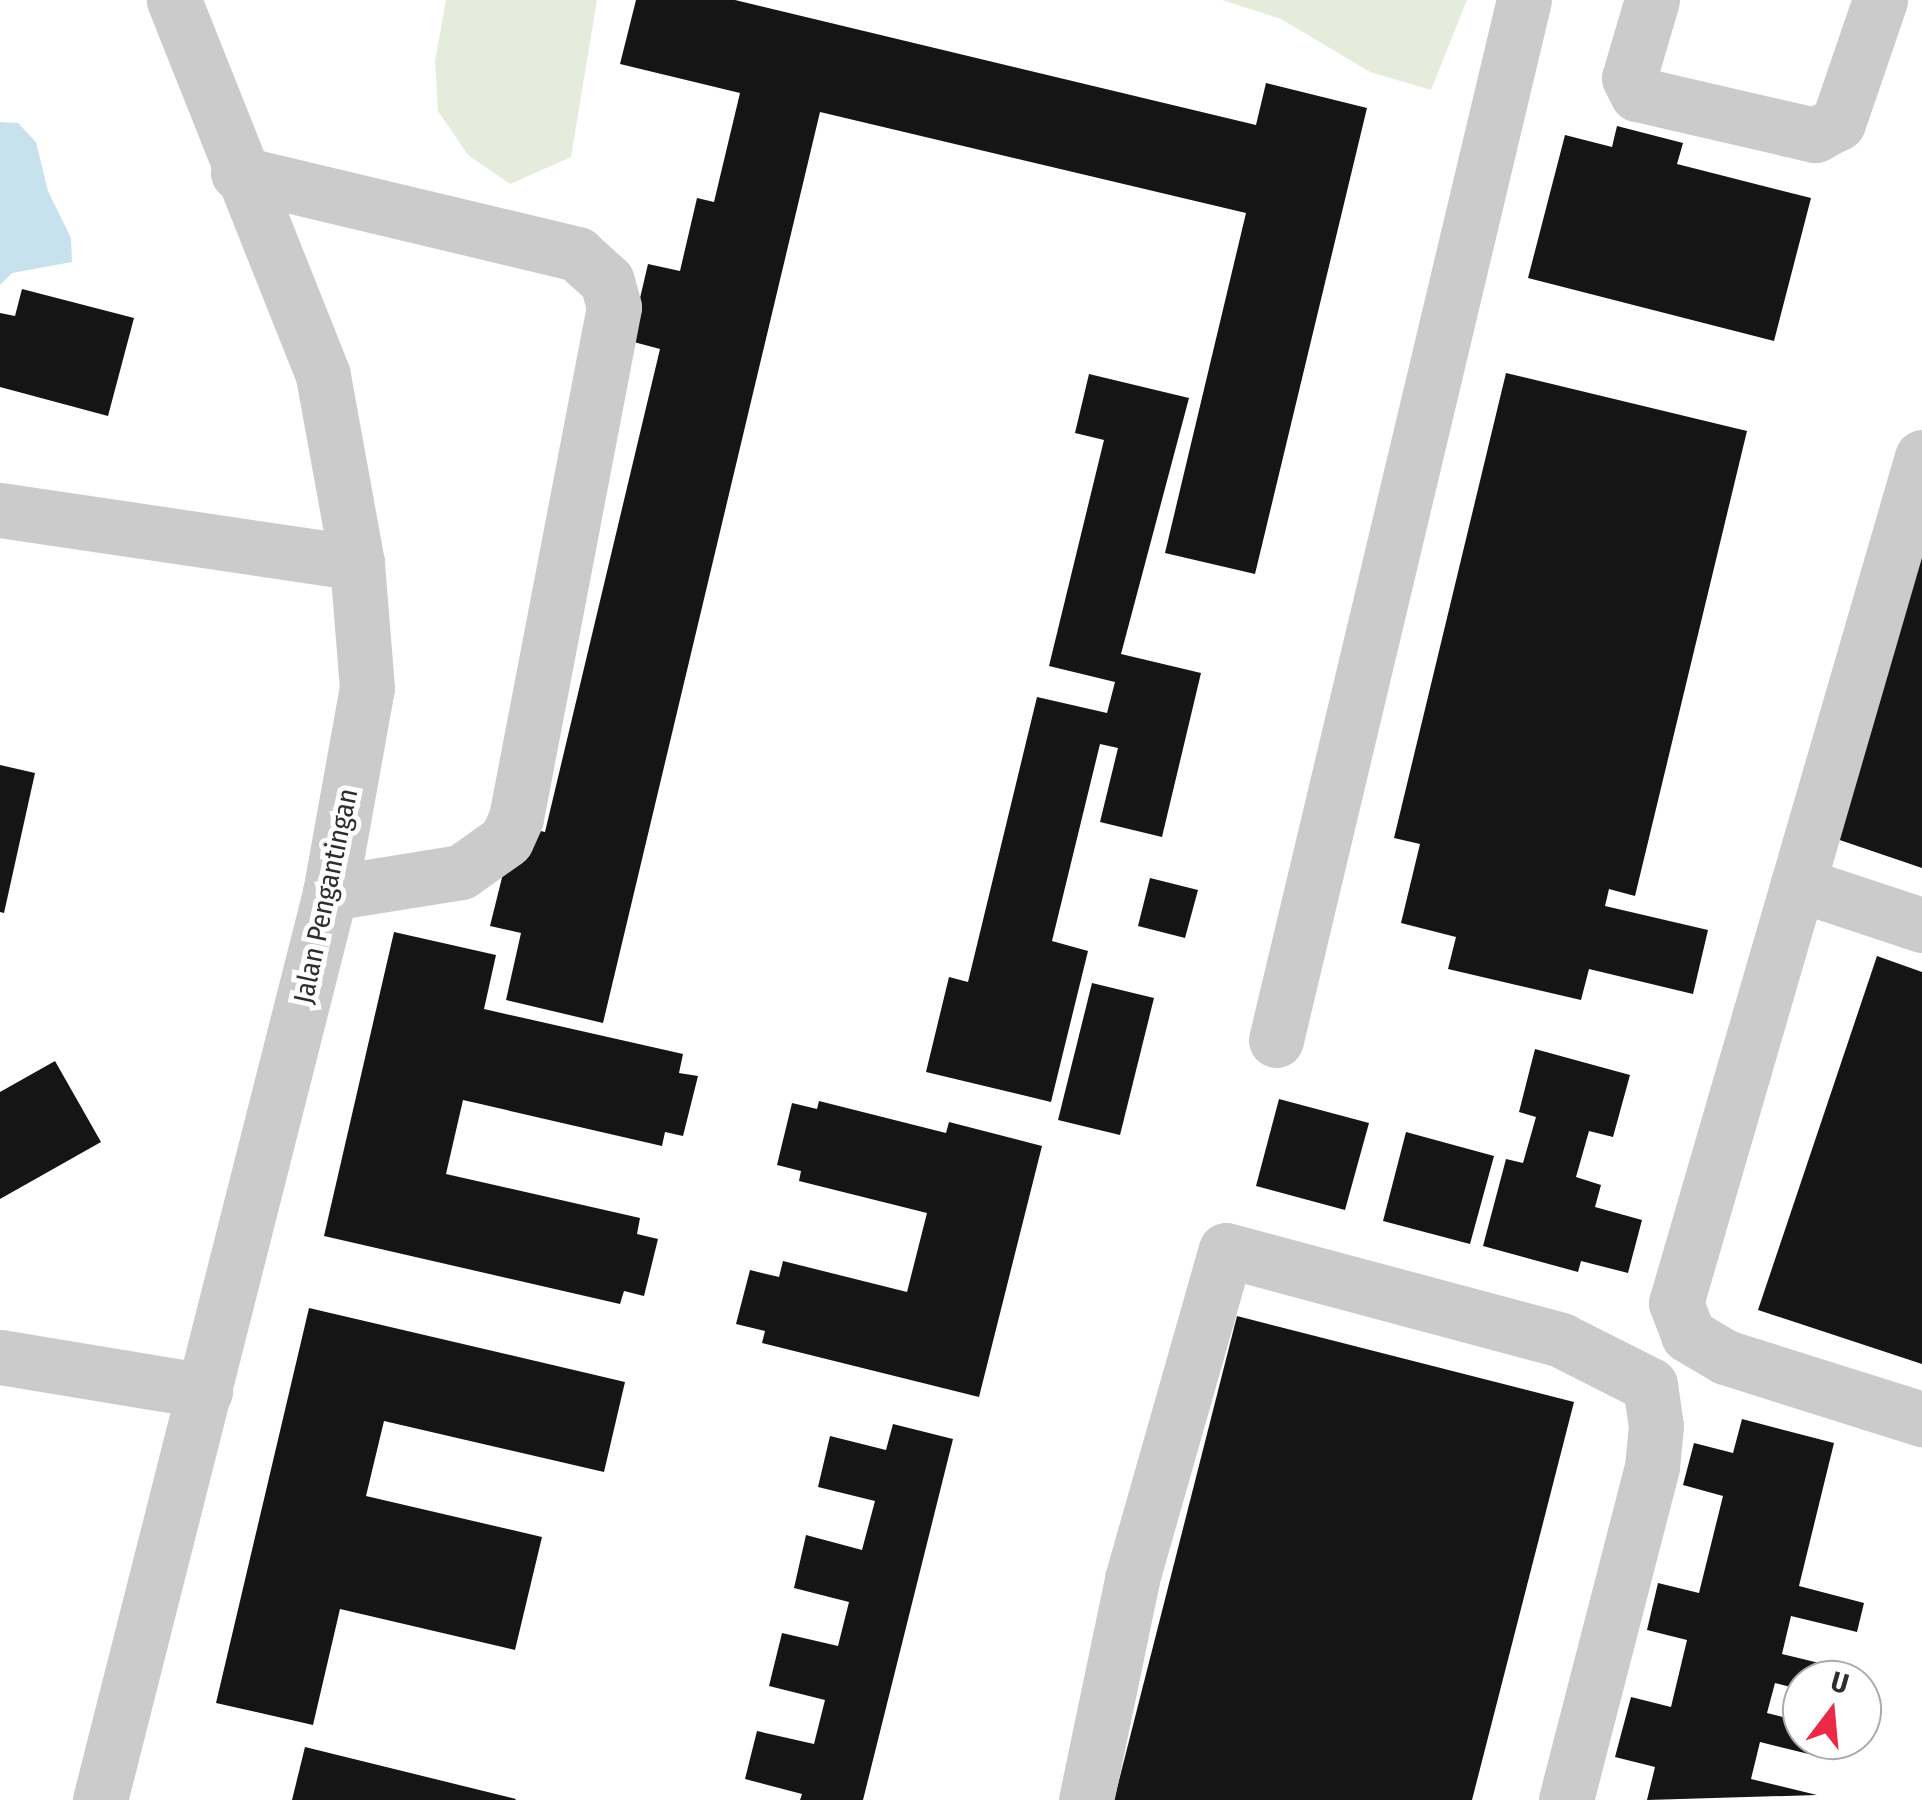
<!DOCTYPE html>
<html>
<head>
<meta charset="utf-8">
<style>
	body { margin:0 }
	#map { position:relative; width:1922px; height:1800px; overflow:hidden; background:#fff; font-family:"Fira Sans Condensed",sans-serif }
	div>[style] { position:absolute }
	[style*='--x'] { left:calc(var(--x)*1px); top:calc(var(--y)*1px); width:calc(var(--w)*1px); rotate:calc(var(--a)*1deg) }
	.green>* { inset:0; background:#e6ecdb }
	.water>* { inset:0; background:#c7e2ed }
	.building>* { inset:0; background:#151515 }
	.minor>* { height:55px; margin:-27.5px; padding:0 27.5px; transform-origin:27.5px; border-radius:27.5px; background:#cbcbcb }
	span { translate:-50% -50%; white-space:nowrap; text-align:center; line-height:1.15; -webkit-text-stroke:10px #fff; paint-order:stroke }
	.street-label { font-size:28px; color:#2e2e2e }
	.north { position:absolute; left:1782px; top:1660px; width:100px; height:100px; box-sizing:border-box; background:#fff; border:2px solid #ababab; border-radius:50%; rotate:16deg; font-size:28px; font-weight:700; line-height:40px; text-align:center; color:#2e2e2e }
	.north::after { content:''; display:block; margin:auto; width:35px; height:45px; background:#ed2948; clip-path:polygon(50% 0,100% 100%,50% 72%,0 100%) }
</style>
</head>
<body>
<div id="map">
	<div class="green">
		<i style="clip-path:polygon(446px 0,597px 0,571px 157px,510px 184px,468px 155px,438px 111px,435px 61px)"></i>
		<i style="clip-path:polygon(1222px 0,1467px 0,1431px 90px,1370px 72px,1281px 19px)"></i>
	</div>
	<div class="water">
		<i style="clip-path:polygon(0 122px,18px 123px,36px 142px,48px 191px,71px 238px,72px 262px,12px 273px,0 285px)"></i>
	</div>
	<div class="building">
		<i style="clip-path:polygon(636px 0,735px 0,1256px 125px,1266px 83px,1367px 108px,1255px 574px,1165px 553px,1246px 213px,820px 112px,603px 1023px,506px 1000px,521px 933px,490px 926px,515px 825px,545px 832px,660px 349px,630px 341px,648px 264px,680px 271px,697px 198px,714px 202px,740px 93px,620px 64px)"></i>
		<i style="clip-path:polygon(1617px 126px,1683px 143px,1677px 164px,1811px 198px,1774px 341px,1528px 278px,1565px 135px,1612px 147px)"></i>
		<i style="clip-path:polygon(22px 289px,134px 318px,108px 416px,0 387px,0 313px,15px 316px)"></i>
		<i style="clip-path:polygon(1506px 373px,1747px 431px,1635px 896px,1609px 889px,1605px 906px,1708px 930px,1693px 994px,1589px 969px,1581px 1000px,1448px 969px,1456px 937px,1401px 923px,1420px 844px,1394px 838px)"></i>
		<i style="clip-path:polygon(1089px 374px,1189px 398px,1121px 654px,1201px 673px,1162px 837px,1100px 822px,1118px 748px,1100px 744px,1052px 941px,1088px 951px,1051px 1102px,926px 1072px,949px 977px,968px 982px,1037px 697px,1107px 713px,1115px 682px,1049px 666px,1104px 440px,1075px 433px)"></i>
		<i style="clip-path:polygon(1922px 546px,1922px 868px,1822px 834px)"></i>
		<i style="clip-path:polygon(0 765px,35px 773px,4px 913px,0 912px)"></i>
		<i style="clip-path:polygon(1150px 878px,1198px 890px,1185px 938px,1138px 926px)"></i>
		<i style="clip-path:polygon(394px 932px,496px 955px,484px 1009px,683px 1054px,679px 1073px,698px 1076px,683px 1136px,665px 1132px,662px 1146px,463px 1100px,446px 1174px,640px 1218px,637px 1234px,658px 1239px,644px 1296px,624px 1291px,620px 1304px,324px 1236px)"></i>
		<i style="clip-path:polygon(1877px 956px,1922px 972px,1922px 1364px,1758px 1310px)"></i>
		<i style="clip-path:polygon(1092px 983px,1154px 998px,1120px 1135px,1058px 1120px)"></i>
		<i style="clip-path:polygon(1535px 1049px,1630px 1075px,1613px 1137px,1589px 1131px,1576px 1177px,1601px 1185px,1595px 1207px,1642px 1220px,1628px 1273px,1581px 1261px,1578px 1272px,1483px 1246px,1506px 1159px,1523px 1163px,1536px 1117px,1519px 1112px)"></i>
		<i style="clip-path:polygon(55px 1061px,101px 1142px,0 1199px,0 1092px)"></i>
		<i style="clip-path:polygon(1279px 1099px,1369px 1123px,1345px 1210px,1256px 1186px)"></i>
		<i style="clip-path:polygon(819px 1101px,946px 1133px,949px 1122px,1042px 1146px,979px 1397px,762px 1343px,765px 1331px,736px 1324px,750px 1270px,779px 1277px,783px 1261px,907px 1292px,927px 1213px,799px 1181px,801px 1171px,777px 1165px,792px 1103px,817px 1109px)"></i>
		<i style="clip-path:polygon(1406px 1132px,1494px 1156px,1470px 1244px,1383px 1221px)"></i>
		<i style="clip-path:polygon(309px 1308px,625px 1382px,604px 1472px,384px 1421px,366px 1496px,542px 1537px,515px 1650px,340px 1609px,313px 1725px,216px 1703px)"></i>
		<i style="clip-path:polygon(1237px 1316px,1574px 1402px,1472px 1800px,1114px 1800px)"></i>
		<i style="clip-path:polygon(1742px 1419px,1834px 1443px,1799px 1586px,1864px 1603px,1857px 1632px,1791px 1616px,1782px 1654px,1848px 1670px,1845px 1680px,1802px 1680px,1802px 1690px,1775px 1683px,1767px 1713px,1802px 1722px,1802px 1740px,1830px 1740px,1825px 1758px,1760px 1742px,1751px 1779px,1817px 1795px,1647px 1800px,1655px 1767px,1615px 1757px,1631px 1697px,1671px 1707px,1687px 1640px,1647px 1630px,1658px 1583px,1699px 1593px,1723px 1496px,1683px 1485px,1694px 1443px,1733px 1453px)"></i>
		<i style="clip-path:polygon(893px 1424px,953px 1439px,863px 1800px,800px 1800px,802px 1794px,745px 1779px,757px 1731px,814px 1744px,825px 1700px,769px 1686px,782px 1633px,838px 1646px,849px 1602px,794px 1588px,806px 1535px,862px 1550px,875px 1501px,818px 1487px,830px 1436px,886px 1450px)"></i>
		<i style="clip-path:polygon(305px 1747px,516px 1799px,515px 1800px,292px 1800px)"></i>
	</div>
	<div class="minor">
		<i style="--x:1652;--y:0;--w:81;--a:106.4"></i>
		<i style="--x:1629;--y:78;--w:18;--a:63"></i>
		<i style="--x:1637;--y:94;--w:183;--a:13"></i>
		<i style="--x:1815;--y:135;--w:26;--a:-28"></i>
		<i style="--x:1838;--y:123;--w:130;--a:-71.1"></i>
		<i style="--x:238;--y:173;--w:349;--a:13.4"></i>
		<i style="--x:577;--y:254;--w:40;--a:42"></i>
		<i style="--x:607;--y:281;--w:27;--a:75"></i>
		<i style="--x:614;--y:307;--w:520;--a:100.86"></i>
		<i style="--x:516;--y:818;--w:24;--a:114"></i>
		<i style="--x:506;--y:840;--w:55;--a:144.6"></i>
		<i style="--x:461;--y:872;--w:133;--a:170.9"></i>
		<i style="--x:1922;--y:457;--w:881;--a:106.21"></i>
		<i style="--x:1676;--y:1303;--w:34;--a:69"></i>
		<i style="--x:1688;--y:1335;--w:43;--a:30.7"></i>
		<i style="--x:1725;--y:1357;--w:207;--a:17.5"></i>
		<i style="--x:0;--y:510;--w:361;--a:8.4"></i>
		<i style="--x:1798;--y:884;--w:131;--a:18.3"></i>
		<i style="--x:1276;--y:1040;--w:1069;--a:-76.59"></i>
		<i style="--x:0;--y:1357;--w:208;--a:9.4"></i>
		<i style="--x:100;--y:1800;--w:936;--a:-75.77"></i>
		<i style="--x:330;--y:893;--w:208;--a:-79.8"></i>
		<i style="--x:367;--y:688;--w:125;--a:-94.6"></i>
		<i style="--x:357;--y:563;--w:191;--a:-100.3"></i>
		<i style="--x:323;--y:375;--w:404;--a:-111.7"></i>
		<i style="--x:1086;--y:1800;--w:226;--a:-78.2"></i>
		<i style="--x:1132;--y:1579;--w:342;--a:-74.1"></i>
		<i style="--x:1226;--y:1250;--w:347;--a:15"></i>
		<i style="--x:1561;--y:1340;--w:100;--a:26.8"></i>
		<i style="--x:1650;--y:1385;--w:41;--a:81.7"></i>
		<i style="--x:1656;--y:1426;--w:41;--a:95.6"></i>
		<i style="--x:1652;--y:1467;--w:344;--a:104.5"></i>
	</div>
	<div class="street-label">
		<span style="left:326px;top:896px;rotate:-78deg">Jalan Pengantingan</span>
	</div>
	<div class="north">U</div>
</div>
</body>
</html>
